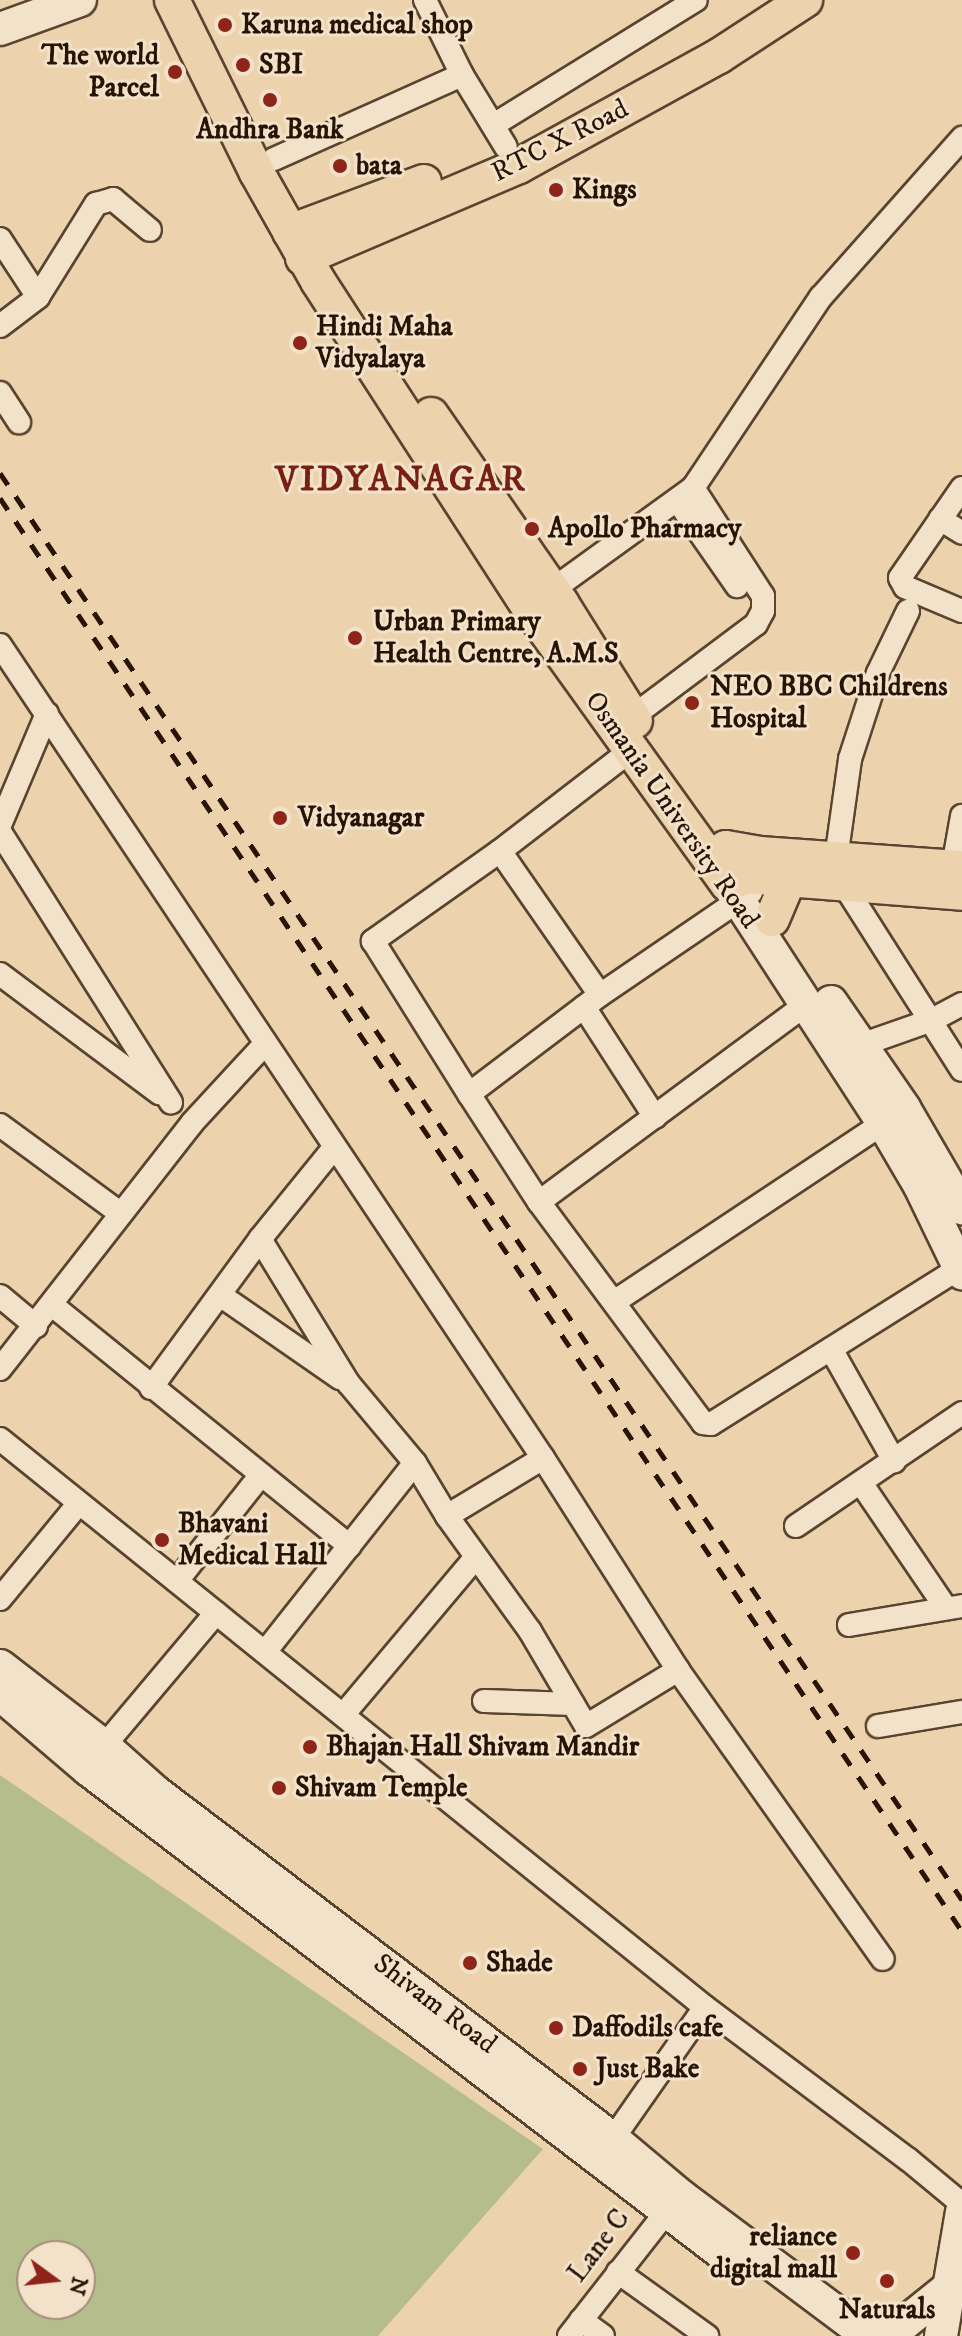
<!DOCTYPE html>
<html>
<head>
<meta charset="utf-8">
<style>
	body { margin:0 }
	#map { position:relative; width:962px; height:2336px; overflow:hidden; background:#ecd2ad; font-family:"IM FELL DW Pica",serif }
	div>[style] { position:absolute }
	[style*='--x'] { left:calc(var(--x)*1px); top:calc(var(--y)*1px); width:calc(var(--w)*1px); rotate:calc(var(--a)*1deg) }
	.green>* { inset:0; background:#b5bd8c }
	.roads { filter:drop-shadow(2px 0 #59442f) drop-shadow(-2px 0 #59442f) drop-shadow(0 2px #59442f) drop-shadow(0 -2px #59442f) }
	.street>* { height:22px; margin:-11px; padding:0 11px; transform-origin:11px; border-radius:11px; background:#f3e2ca }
	.secondary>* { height:32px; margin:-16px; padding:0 16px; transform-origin:16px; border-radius:16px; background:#f3e2ca }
	.primary>* { height:34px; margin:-17px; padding:0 17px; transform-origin:17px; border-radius:17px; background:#ecd2ad }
	.rail>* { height:5px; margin-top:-2.5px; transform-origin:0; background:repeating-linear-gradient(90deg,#281405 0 14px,transparent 0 28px) }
	.dots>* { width:22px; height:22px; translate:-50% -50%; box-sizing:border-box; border:4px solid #f3e2ca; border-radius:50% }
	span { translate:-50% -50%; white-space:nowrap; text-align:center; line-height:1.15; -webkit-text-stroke:6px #f3e2ca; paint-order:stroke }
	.poi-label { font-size:28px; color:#281405; font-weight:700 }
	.left { translate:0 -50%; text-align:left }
	.right { translate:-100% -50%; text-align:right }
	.street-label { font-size:28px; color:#281405 }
	.district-label { font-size:36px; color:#7a1f14; font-weight:700; letter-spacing:2px }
	.north { position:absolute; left:16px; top:2240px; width:80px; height:80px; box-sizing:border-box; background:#f3e2ca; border:2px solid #a2907b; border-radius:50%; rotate:105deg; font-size:22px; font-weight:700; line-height:32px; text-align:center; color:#281405 }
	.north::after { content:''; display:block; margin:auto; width:28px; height:36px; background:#8f2418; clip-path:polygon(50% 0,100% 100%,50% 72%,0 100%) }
</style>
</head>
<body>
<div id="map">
	<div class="green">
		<i style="clip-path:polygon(evenodd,0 1775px,543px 2149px,378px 2336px,0 2336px,0 1775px,32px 2256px,80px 2256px,80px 2304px,32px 2304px,32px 2256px)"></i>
	</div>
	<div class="roads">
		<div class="street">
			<i style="--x:425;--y:0;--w:84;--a:63.7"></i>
			<i style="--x:462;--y:75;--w:84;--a:58.6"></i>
			<i style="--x:495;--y:124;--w:236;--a:-31.7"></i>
			<i style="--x:274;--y:159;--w:206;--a:-24.1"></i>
			<i style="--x:0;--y:239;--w:69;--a:56.8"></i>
			<i style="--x:0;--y:326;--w:48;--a:-37.3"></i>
			<i style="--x:38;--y:297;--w:110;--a:-58.1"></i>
			<i style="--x:96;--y:204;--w:18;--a:-16"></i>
			<i style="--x:113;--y:199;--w:48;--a:40"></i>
			<i style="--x:0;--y:393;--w:35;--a:57"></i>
			<i style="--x:962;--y:488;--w:109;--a:124.6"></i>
			<i style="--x:900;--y:578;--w:10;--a:61"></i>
			<i style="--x:905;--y:587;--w:62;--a:22.8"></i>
			<i style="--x:677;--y:500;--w:105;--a:55.1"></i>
			<i style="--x:940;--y:519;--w:26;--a:32"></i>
			<i style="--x:552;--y:590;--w:174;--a:-35.9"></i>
			<i style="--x:693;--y:488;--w:230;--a:-56.2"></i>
			<i style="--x:821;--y:297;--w:213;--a:-48.4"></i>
			<i style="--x:0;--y:645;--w:978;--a:56.26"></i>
			<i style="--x:543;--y:1458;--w:251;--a:57.5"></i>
			<i style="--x:678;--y:1670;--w:354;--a:54.7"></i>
			<i style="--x:632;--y:717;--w:155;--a:-36.9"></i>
			<i style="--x:756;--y:624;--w:15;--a:-62"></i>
			<i style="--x:763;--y:611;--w:15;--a:-90"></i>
			<i style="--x:763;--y:596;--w:129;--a:-122.9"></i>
			<i style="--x:630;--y:751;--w:164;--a:142.4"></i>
			<i style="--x:500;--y:851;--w:156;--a:144.7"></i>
			<i style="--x:373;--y:941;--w:181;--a:57.9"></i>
			<i style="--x:469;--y:1094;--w:129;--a:57.1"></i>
			<i style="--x:539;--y:1202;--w:275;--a:53.4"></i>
			<i style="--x:703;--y:1423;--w:8;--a:7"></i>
			<i style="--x:711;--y:1424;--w:294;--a:-32.1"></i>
			<i style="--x:0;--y:825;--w:121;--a:-67.1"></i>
			<i style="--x:0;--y:832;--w:320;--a:57.7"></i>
			<i style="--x:500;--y:851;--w:175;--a:55.2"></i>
			<i style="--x:836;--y:859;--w:101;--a:-82"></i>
			<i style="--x:850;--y:759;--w:90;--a:-72"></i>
			<i style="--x:878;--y:673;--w:69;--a:-64.2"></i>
			<i style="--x:953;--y:867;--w:52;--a:-80"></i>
			<i style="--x:844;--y:885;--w:219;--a:57.5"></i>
			<i style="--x:0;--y:974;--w:199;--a:36.8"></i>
			<i style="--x:584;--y:1007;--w:131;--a:57.2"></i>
			<i style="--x:861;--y:1045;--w:75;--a:-19.4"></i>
			<i style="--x:932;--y:1020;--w:34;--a:-28"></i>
			<i style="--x:469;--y:1094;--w:164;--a:-37.1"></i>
			<i style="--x:600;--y:995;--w:183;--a:-34.3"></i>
			<i style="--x:0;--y:1125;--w:149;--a:36.3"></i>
			<i style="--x:539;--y:1202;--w:333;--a:-36.5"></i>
			<i style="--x:260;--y:1239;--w:170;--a:58.5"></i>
			<i style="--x:349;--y:1384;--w:103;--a:50.1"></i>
			<i style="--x:415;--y:1463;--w:62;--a:58.9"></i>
			<i style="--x:447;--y:1516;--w:142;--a:54.2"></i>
			<i style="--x:530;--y:1631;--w:110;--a:59.5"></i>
			<i style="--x:586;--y:1726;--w:108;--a:-31.3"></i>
			<i style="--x:220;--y:1295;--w:146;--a:34.7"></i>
			<i style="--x:0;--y:1296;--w:47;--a:39.8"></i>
			<i style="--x:614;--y:1302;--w:323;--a:-33.6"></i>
			<i style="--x:52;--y:1305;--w:383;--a:39"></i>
			<i style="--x:831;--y:1349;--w:129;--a:60.6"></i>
			<i style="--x:0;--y:1369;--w:312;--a:-52"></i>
			<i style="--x:192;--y:1123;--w:106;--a:-47.3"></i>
			<i style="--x:151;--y:1388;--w:185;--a:-53.8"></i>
			<i style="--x:260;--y:1239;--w:116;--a:-51"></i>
			<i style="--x:0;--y:1439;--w:905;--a:38.86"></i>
			<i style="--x:705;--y:2007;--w:255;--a:36.9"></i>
			<i style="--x:909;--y:2160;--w:69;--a:39.7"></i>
			<i style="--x:861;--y:1483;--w:151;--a:55.8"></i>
			<i style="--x:447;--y:1516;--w:112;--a:-31.1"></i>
			<i style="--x:796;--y:1526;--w:201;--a:-34.2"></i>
			<i style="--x:177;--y:1581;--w:134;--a:-51.7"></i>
			<i style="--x:0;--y:1599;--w:124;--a:-50.5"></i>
			<i style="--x:849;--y:1625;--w:115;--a:-9.5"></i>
			<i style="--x:265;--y:1652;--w:241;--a:-51.6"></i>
			<i style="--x:484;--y:1701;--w:89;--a:1.9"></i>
			<i style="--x:343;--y:1715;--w:205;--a:-49.9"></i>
			<i style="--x:878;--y:1726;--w:85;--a:-9.5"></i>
			<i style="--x:104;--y:1746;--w:174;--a:-49.9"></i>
			<i style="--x:605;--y:2150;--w:174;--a:-55"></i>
			<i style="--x:618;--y:2272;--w:110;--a:35.7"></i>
			<i style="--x:581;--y:2320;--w:27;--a:36"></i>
			<i style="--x:569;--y:2336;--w:170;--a:-51.9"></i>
		</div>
		<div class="secondary">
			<i style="--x:0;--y:29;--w:85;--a:-19.9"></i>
			<i style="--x:728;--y:884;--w:285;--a:57"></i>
			<i style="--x:883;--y:1123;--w:73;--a:59.6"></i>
			<i style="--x:920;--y:1186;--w:97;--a:64.2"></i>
			<i style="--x:831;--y:1002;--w:129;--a:55.4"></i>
			<i style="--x:904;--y:1108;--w:116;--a:59.9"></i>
			<i style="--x:0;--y:1666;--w:131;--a:37.6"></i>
			<i style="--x:104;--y:1746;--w:71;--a:41.6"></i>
			<i style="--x:157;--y:1793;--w:572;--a:37.19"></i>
			<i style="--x:613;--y:2139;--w:89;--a:40"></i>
			<i style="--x:681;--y:2196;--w:227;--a:36.8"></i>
			<i style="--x:863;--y:2332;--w:12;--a:20"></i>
			<i style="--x:0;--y:1694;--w:117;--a:40.5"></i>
			<i style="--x:89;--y:1770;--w:808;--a:37.35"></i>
			<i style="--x:863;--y:2332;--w:44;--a:-13.1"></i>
			<i style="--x:906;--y:2322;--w:53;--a:-38.8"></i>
			<i style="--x:941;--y:2336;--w:126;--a:-80.4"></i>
		</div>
		<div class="primary">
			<i style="--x:172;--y:0;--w:191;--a:63.8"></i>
			<i style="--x:256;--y:171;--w:126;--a:60.6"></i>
			<i style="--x:318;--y:281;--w:387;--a:57.1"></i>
			<i style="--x:528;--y:606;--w:342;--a:54.3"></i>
			<i style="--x:728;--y:884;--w:22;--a:-22"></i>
			<i style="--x:748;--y:876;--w:215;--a:4.5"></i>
			<i style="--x:290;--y:232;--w:143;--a:-20.5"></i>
			<i style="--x:303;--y:258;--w:235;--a:-23.1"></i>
			<i style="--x:519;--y:166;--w:228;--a:-28.8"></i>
			<i style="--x:719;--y:56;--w:103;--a:-33.1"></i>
			<i style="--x:431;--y:415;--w:229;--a:55.3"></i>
			<i style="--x:561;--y:603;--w:139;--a:57.9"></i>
			<i style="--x:710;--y:859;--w:19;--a:-35"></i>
			<i style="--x:726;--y:848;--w:35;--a:10"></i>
			<i style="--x:760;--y:854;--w:202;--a:4"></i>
			<i style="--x:772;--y:919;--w:43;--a:-67"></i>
		</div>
	</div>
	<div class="rail">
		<i style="--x:0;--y:473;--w:1721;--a:56.01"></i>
		<i style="--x:0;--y:498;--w:1726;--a:56.13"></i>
	</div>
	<div class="dots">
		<i style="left:225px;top:25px;background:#8f2418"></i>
		<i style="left:243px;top:65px;background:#8f2418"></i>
		<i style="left:175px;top:72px;background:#8f2418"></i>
		<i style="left:270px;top:100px;background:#8f2418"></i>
		<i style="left:340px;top:166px;background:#8f2418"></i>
		<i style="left:556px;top:190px;background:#8f2418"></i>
		<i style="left:300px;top:343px;background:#8f2418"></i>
		<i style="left:532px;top:529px;background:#8f2418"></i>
		<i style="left:355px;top:638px;background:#8f2418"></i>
		<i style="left:692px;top:703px;background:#8f2418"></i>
		<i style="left:280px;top:818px;background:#8f2418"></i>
		<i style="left:162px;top:1540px;background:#8f2418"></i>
		<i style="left:310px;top:1747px;background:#8f2418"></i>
		<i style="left:279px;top:1788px;background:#8f2418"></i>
		<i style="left:470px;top:1963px;background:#8f2418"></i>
		<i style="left:556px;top:2028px;background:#8f2418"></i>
		<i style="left:580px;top:2069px;background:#8f2418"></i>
		<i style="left:853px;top:2253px;background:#8f2418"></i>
		<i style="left:887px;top:2281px;background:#8f2418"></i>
	</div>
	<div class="poi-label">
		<span class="left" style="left:241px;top:25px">Karuna medical shop</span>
		<span class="right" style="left:159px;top:72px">The world<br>Parcel</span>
		<span class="left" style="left:259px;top:65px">SBI</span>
		<span style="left:270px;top:130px">Andhra Bank</span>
		<span class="left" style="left:356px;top:166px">bata</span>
		<span class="left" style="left:572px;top:190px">Kings</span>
		<span class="left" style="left:316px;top:343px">Hindi Maha<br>Vidyalaya</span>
		<span class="left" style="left:548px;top:529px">Apollo Pharmacy</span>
		<span class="left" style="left:373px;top:638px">Urban Primary<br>Health Centre, A.M.S</span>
		<span class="left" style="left:710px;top:703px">NEO BBC Childrens<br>Hospital</span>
		<span class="left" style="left:298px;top:818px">Vidyanagar</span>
		<span class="left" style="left:178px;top:1540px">Bhavani<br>Medical Hall</span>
		<span class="left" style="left:326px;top:1747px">Bhajan Hall Shivam Mandir</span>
		<span class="left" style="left:295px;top:1788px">Shivam Temple</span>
		<span class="left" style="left:486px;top:1963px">Shade</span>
		<span class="left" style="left:572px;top:2028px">Daffodils cafe</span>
		<span class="left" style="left:596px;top:2069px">Just Bake</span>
		<span class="right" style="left:837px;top:2253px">reliance<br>digital mall</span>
		<span style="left:887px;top:2310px">Naturals</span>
	</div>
	<div class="street-label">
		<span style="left:560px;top:141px;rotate:-27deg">RTC X Road</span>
		<span style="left:672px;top:810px;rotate:55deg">Osmania University Road</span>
		<span style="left:435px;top:2004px;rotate:37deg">Shivam Road</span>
		<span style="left:599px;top:2246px;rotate:-53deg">Lane C</span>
	</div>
	<div class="district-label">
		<span style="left:401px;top:480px">VIDYANAGAR</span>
	</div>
	<div class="north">N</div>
</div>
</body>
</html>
